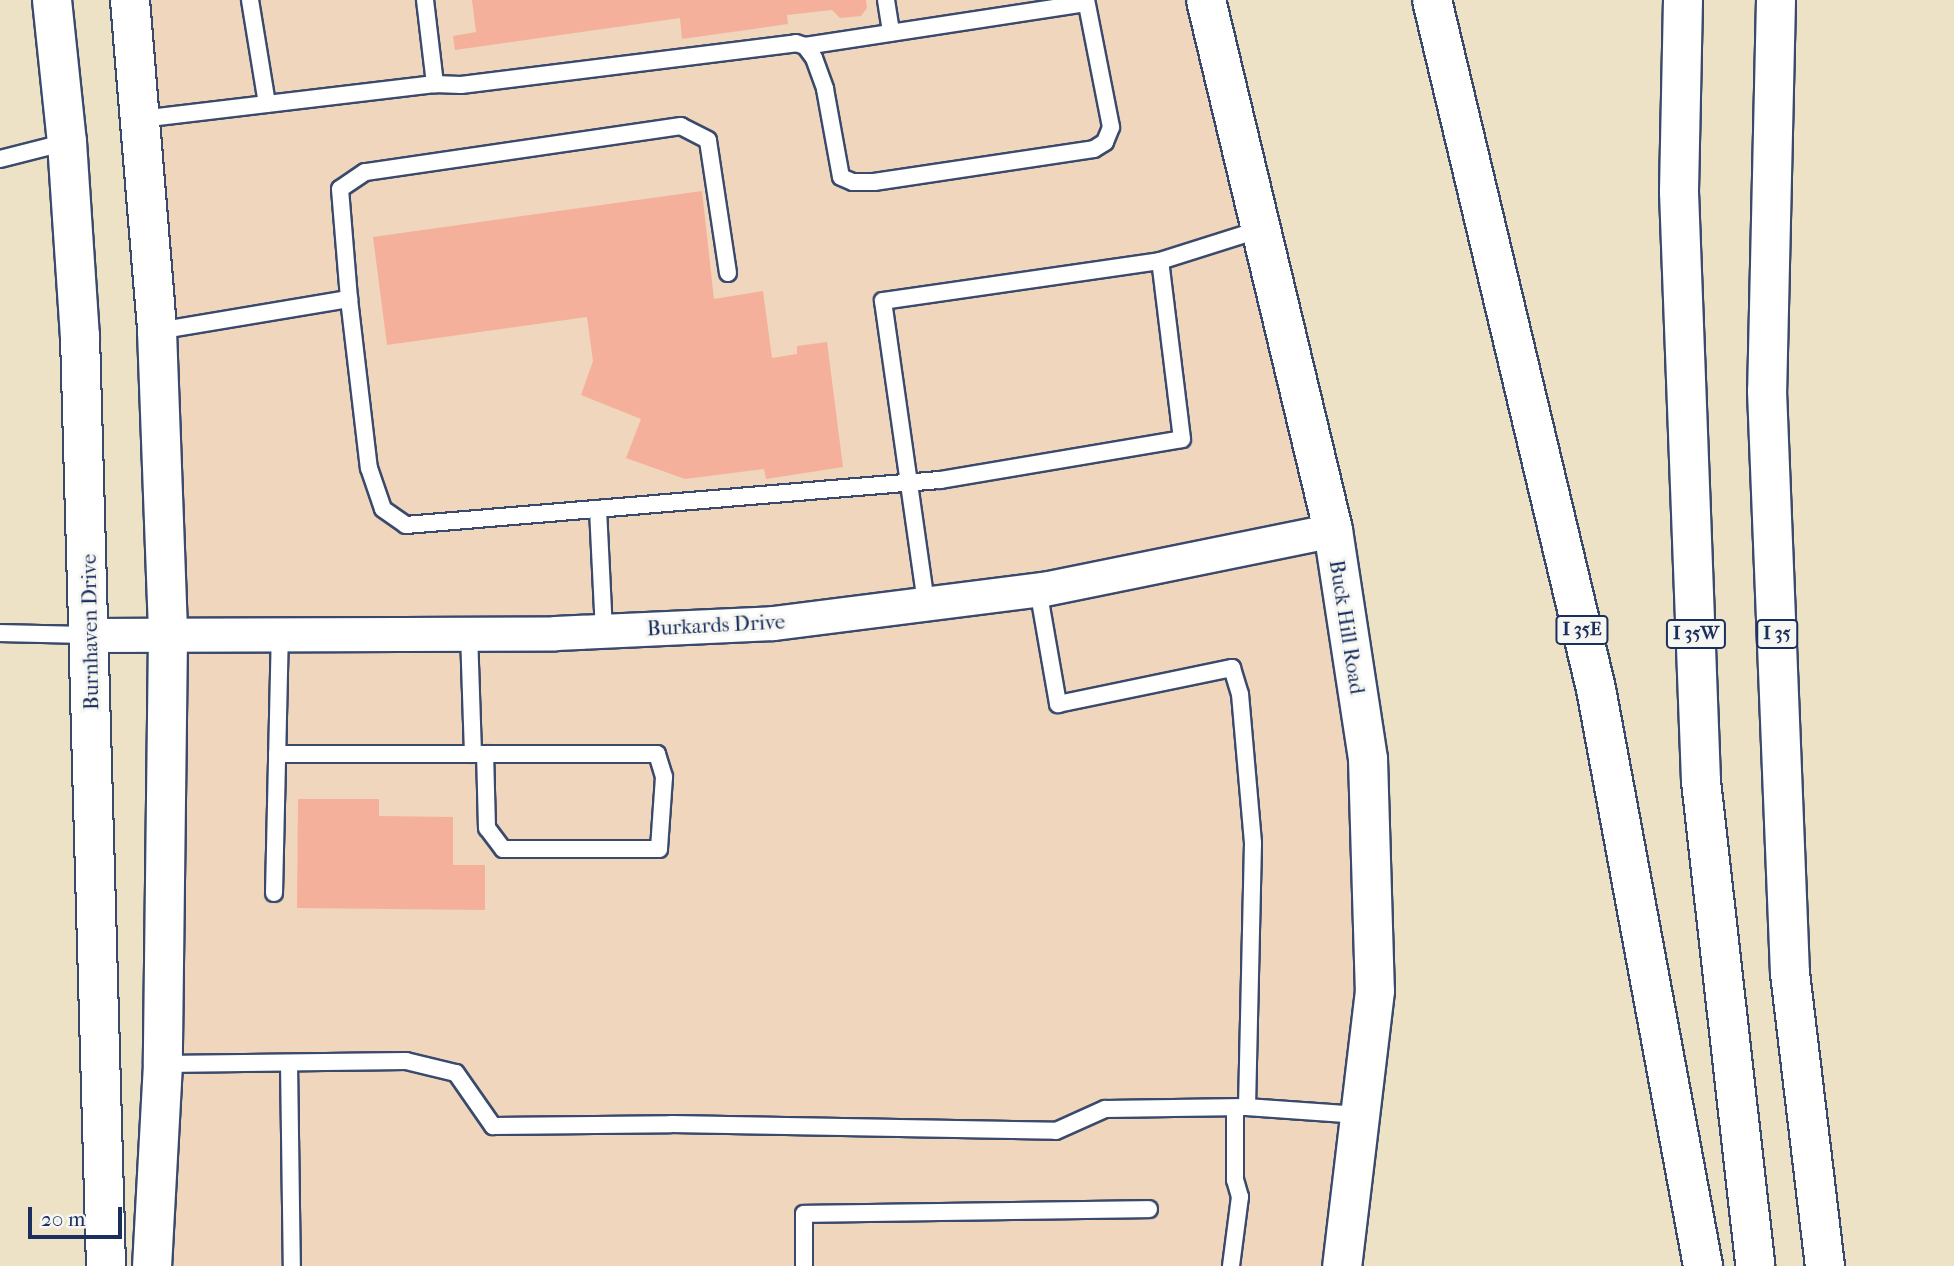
<!DOCTYPE html>
<html>
<head>
<meta charset="utf-8">
<style>
	body { margin:0 }
	#map { position:relative; width:1954px; height:1266px; overflow:hidden; background:#ede2c5; font-family:"IM FELL French Canon",serif }
	div>[style] { position:absolute }
	[style*='--x'] { left:calc(var(--x)*1px); top:calc(var(--y)*1px); width:calc(var(--w)*1px); rotate:calc(var(--a)*1deg) }
	.built>* { inset:0; background:#efd6bc }
	.building>* { inset:0; background:#f5b09c }
	.roads { filter:drop-shadow(2px 0 #3a4a6d) drop-shadow(-2px 0 #3a4a6d) drop-shadow(0 2px #3a4a6d) drop-shadow(0 -2px #3a4a6d) }
	.lane>* { height:16px; margin:-8px; padding:0 8px; transform-origin:8px; border-radius:8px; background:#fff }
	.street>* { height:33px; margin:-16.5px; padding:0 16.5px; transform-origin:16.5px; border-radius:16.5px; background:#fff }
	.secondary>* { height:38px; margin:-19px; padding:0 19px; transform-origin:19px; border-radius:19px; background:#fff }
	.highway>* { height:38px; margin:-19px; padding:0 19px; transform-origin:19px; border-radius:19px; background:#fff }
	span { translate:-50% -50%; white-space:nowrap; text-align:center; line-height:1.15; -webkit-text-stroke:6px #f6f6f2; paint-order:stroke }
	.shield-label span { padding:2px 5px; background:#f6f6f2; border:2px solid; border-radius:5px; -webkit-text-stroke-width:0 }
	.shield-label { font-size:19px; color:#1b2f5e; font-weight:700 }
	.street-label { font-size:21px; color:#1b2f5e }
	.scale { position:absolute; left:28px; top:1207px; width:94px; height:32px; box-sizing:border-box; border:4px solid #1b2f5e; border-top:0; padding-left:9px; font-size:21px; line-height:24px; white-space:nowrap; color:#1b2f5e; -webkit-text-stroke:5px #f6f6f2; paint-order:stroke }
</style>
</head>
<body>
<div id="map">
	<div class="built">
		<i style="clip-path:polygon(130px 0,1206px 0,1368px 759px,1342px 1266px,152px 1266px,163px 1064px)"></i>
	</div>
	<div class="building">
		<i style="clip-path:polygon(472px 0,866px 0,867px 8px,861px 16px,840px 18px,832px 10px,787px 15px,788px 24px,682px 39px,680px 18px,455px 50px,453px 36px,476px 32px)"></i>
		<i style="clip-path:polygon(702px 191px,714px 299px,763px 291px,772px 358px,797px 354px,797px 346px,827px 342px,843px 467px,766px 479px,764px 469px,685px 479px,626px 458px,641px 419px,581px 395px,593px 361px,587px 317px,387px 345px,373px 237px)"></i>
		<i style="clip-path:polygon(298px 799px,379px 799px,379px 816px,453px 817px,453px 865px,485px 865px,485px 910px,297px 908px)"></i>
	</div>
	<div class="roads">
		<div class="lane">
			<i style="--x:250;--y:0;--w:105;--a:80.7"></i>
			<i style="--x:425;--y:0;--w:85;--a:83.2"></i>
			<i style="--x:886;--y:0;--w:33;--a:81"></i>
			<i style="--x:805;--y:46;--w:284;--a:-8.7"></i>
			<i style="--x:141;--y:119;--w:296;--a:-6.8"></i>
			<i style="--x:435;--y:84;--w:26;--a:2"></i>
			<i style="--x:461;--y:85;--w:338;--a:-7.1"></i>
			<i style="--x:796;--y:43;--w:9;--a:18"></i>
			<i style="--x:805;--y:46;--w:15;--a:53"></i>
			<i style="--x:814;--y:58;--w:33;--a:70"></i>
			<i style="--x:825;--y:89;--w:89;--a:79.7"></i>
			<i style="--x:841;--y:177;--w:13;--a:23"></i>
			<i style="--x:853;--y:182;--w:21;--a:0"></i>
			<i style="--x:874;--y:182;--w:222;--a:-8.5"></i>
			<i style="--x:1094;--y:149;--w:13;--a:-32"></i>
			<i style="--x:1105;--y:142;--w:16;--a:-68"></i>
			<i style="--x:1111;--y:127;--w:129;--a:-101.1"></i>
			<i style="--x:0;--y:159;--w:69;--a:-14.2"></i>
			<i style="--x:728;--y:273;--w:134;--a:-98.6"></i>
			<i style="--x:708;--y:140;--w:30;--a:-153"></i>
			<i style="--x:681;--y:126;--w:319;--a:171.7"></i>
			<i style="--x:365;--y:172;--w:30;--a:146"></i>
			<i style="--x:340;--y:189;--w:110;--a:85.3"></i>
			<i style="--x:349;--y:299;--w:170;--a:83.3"></i>
			<i style="--x:369;--y:468;--w:43;--a:71.1"></i>
			<i style="--x:383;--y:509;--w:28;--a:35"></i>
			<i style="--x:406;--y:525;--w:536;--a:-4.82"></i>
			<i style="--x:940;--y:480;--w:245;--a:-9.6"></i>
			<i style="--x:1182;--y:439;--w:179;--a:-97"></i>
			<i style="--x:157;--y:331;--w:195;--a:-9.5"></i>
			<i style="--x:598;--y:509;--w:122;--a:87.2"></i>
			<i style="--x:1038;--y:589;--w:117;--a:80.1"></i>
			<i style="--x:1058;--y:704;--w:178;--a:-11.7"></i>
			<i style="--x:1232;--y:668;--w:27;--a:73"></i>
			<i style="--x:1240;--y:694;--w:150;--a:85"></i>
			<i style="--x:1253;--y:843;--w:264;--a:91.3"></i>
			<i style="--x:1247;--y:1107;--w:112;--a:4.1"></i>
			<i style="--x:926;--y:603;--w:305;--a:-98.1"></i>
			<i style="--x:883;--y:301;--w:280;--a:-8.2"></i>
			<i style="--x:1160;--y:261;--w:106;--a:-17.6"></i>
			<i style="--x:0;--y:633;--w:89;--a:1.3"></i>
			<i style="--x:469;--y:633;--w:121;--a:88.1"></i>
			<i style="--x:277;--y:754;--w:380;--a:0"></i>
			<i style="--x:657;--y:754;--w:24;--a:73"></i>
			<i style="--x:664;--y:777;--w:72;--a:94"></i>
			<i style="--x:659;--y:849;--w:156;--a:180"></i>
			<i style="--x:503;--y:849;--w:26;--a:-127"></i>
			<i style="--x:487;--y:828;--w:74;--a:-91.5"></i>
			<i style="--x:274;--y:893;--w:258;--a:-88.7"></i>
			<i style="--x:289;--y:1063;--w:203;--a:89.2"></i>
			<i style="--x:164;--y:1064;--w:242;--a:-0.7"></i>
			<i style="--x:406;--y:1061;--w:51;--a:13.5"></i>
			<i style="--x:456;--y:1073;--w:65;--a:55.1"></i>
			<i style="--x:493;--y:1126;--w:178;--a:-0.6"></i>
			<i style="--x:671;--y:1124;--w:385;--a:1"></i>
			<i style="--x:1056;--y:1131;--w:54;--a:-24.2"></i>
			<i style="--x:1105;--y:1109;--w:142;--a:-0.8"></i>
			<i style="--x:804;--y:1266;--w:52;--a:-90"></i>
			<i style="--x:804;--y:1214;--w:345;--a:-0.8"></i>
			<i style="--x:1231;--y:1266;--w:70;--a:-82.6"></i>
			<i style="--x:1240;--y:1197;--w:18;--a:-106"></i>
			<i style="--x:1235;--y:1180;--w:72;--a:-90"></i>
		</div>
		<div class="street">
			<i style="--x:91;--y:635;--w:464;--a:-0.2"></i>
			<i style="--x:555;--y:633;--w:218;--a:-2.6"></i>
			<i style="--x:773;--y:623;--w:273;--a:-7.2"></i>
			<i style="--x:1044;--y:589;--w:295;--a:-11.5"></i>
		</div>
		<div class="secondary">
			<i style="--x:52;--y:0;--w:143;--a:84"></i>
			<i style="--x:67;--y:142;--w:194;--a:86.2"></i>
			<i style="--x:80;--y:336;--w:930;--a:88.4"></i>
			<i style="--x:130;--y:0;--w:332;--a:85.3"></i>
			<i style="--x:157;--y:331;--w:305;--a:87.9"></i>
			<i style="--x:168;--y:636;--w:428;--a:90.7"></i>
			<i style="--x:163;--y:1064;--w:202;--a:93.1"></i>
			<i style="--x:1206;--y:0;--w:545;--a:76.52"></i>
			<i style="--x:1333;--y:530;--w:232;--a:81.3"></i>
			<i style="--x:1368;--y:759;--w:232;--a:88.3"></i>
			<i style="--x:1375;--y:991;--w:277;--a:96.8"></i>
		</div>
		<div class="highway">
			<i style="--x:1432;--y:0;--w:708;--a:76.61"></i>
			<i style="--x:1596;--y:689;--w:587;--a:79.49"></i>
			<i style="--x:1683;--y:0;--w:192;--a:91.2"></i>
			<i style="--x:1679;--y:192;--w:589;--a:87.86"></i>
			<i style="--x:1701;--y:781;--w:488;--a:83.6"></i>
			<i style="--x:1776;--y:0;--w:391;--a:91.3"></i>
			<i style="--x:1767;--y:391;--w:582;--a:87.74"></i>
			<i style="--x:1790;--y:973;--w:295;--a:83.2"></i>
		</div>
	</div>
	<div class="shield-label">
		<span style="left:1582px;top:630px">I 35E</span>
		<span style="left:1696px;top:634px">I 35W</span>
		<span style="left:1777px;top:634px">I 35</span>
	</div>
	<div class="street-label">
		<span style="left:716px;top:625px;rotate:-3deg">Burkards Drive</span>
		<span style="left:1347px;top:627px;rotate:81deg">Buck Hill Road</span>
		<span style="left:90px;top:632px;rotate:-91deg">Burnhaven Drive</span>
	</div>
	<div class="scale">20 m</div>
</div>
</body>
</html>
